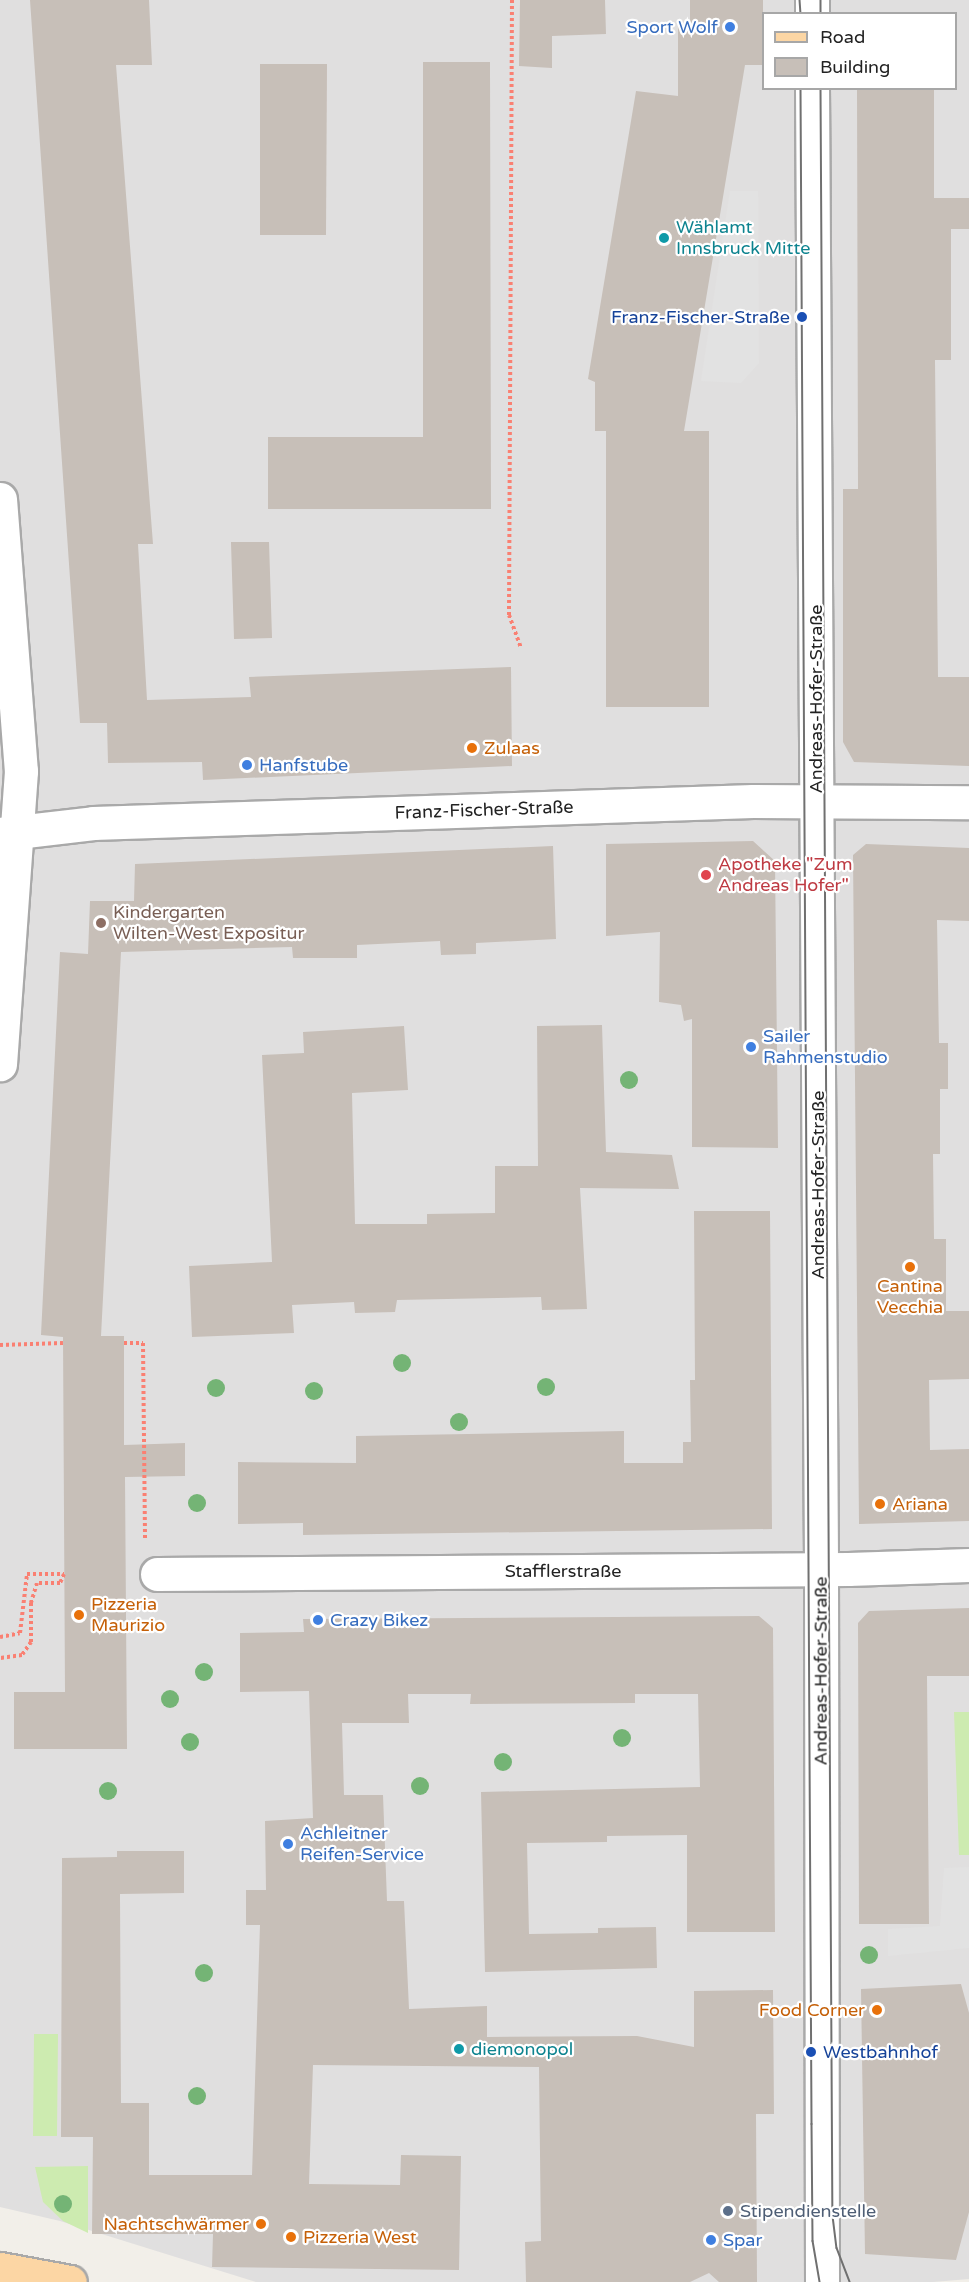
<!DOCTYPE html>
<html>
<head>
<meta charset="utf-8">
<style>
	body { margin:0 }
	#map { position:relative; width:969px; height:2282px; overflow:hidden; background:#f2efe9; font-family:"Varela Round",sans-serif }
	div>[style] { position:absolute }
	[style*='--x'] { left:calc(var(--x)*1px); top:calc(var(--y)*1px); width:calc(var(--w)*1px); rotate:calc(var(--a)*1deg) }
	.residential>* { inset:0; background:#e0dfdf }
	.grass>* { inset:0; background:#cdebb0 }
	.parking>* { inset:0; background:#e2e2e2 }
	.building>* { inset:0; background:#c7bfb8 }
	.path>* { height:4px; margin-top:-2px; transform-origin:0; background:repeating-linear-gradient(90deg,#fa8072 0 3px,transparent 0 6px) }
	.roads { filter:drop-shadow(2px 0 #a9a9a9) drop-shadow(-2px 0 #a9a9a9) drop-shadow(0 2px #a9a9a9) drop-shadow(0 -2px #a9a9a9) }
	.minor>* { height:33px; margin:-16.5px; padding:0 16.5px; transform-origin:16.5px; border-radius:16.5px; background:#fff }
	.major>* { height:33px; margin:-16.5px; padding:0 16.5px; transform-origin:16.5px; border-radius:16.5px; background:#fcd6a4 }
	.tram>* { height:1.5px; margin:-0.75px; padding:0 0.75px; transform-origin:0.75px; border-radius:0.75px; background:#707070 }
	.trees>* { width:18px; height:18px; margin:-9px; border-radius:50%; background:#74b475 }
	.dots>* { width:16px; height:16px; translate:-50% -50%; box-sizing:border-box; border:3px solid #fff; border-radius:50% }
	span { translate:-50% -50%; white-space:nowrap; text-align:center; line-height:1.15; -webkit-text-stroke:4.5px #fff; paint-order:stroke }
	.shop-label { font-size:18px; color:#366cbe }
	.right { translate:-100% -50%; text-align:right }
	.left { translate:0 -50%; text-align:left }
	.culture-label { font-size:18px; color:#0d838f }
	.transit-label { font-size:18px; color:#164399 }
	.street-label { font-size:18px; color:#222 }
	.food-label { font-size:18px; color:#c56008 }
	.health-label { font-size:18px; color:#be3a42 }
	.education-label { font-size:18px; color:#785e54 }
	.service-label { font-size:18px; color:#4e5e75 }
	.legend { position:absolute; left:762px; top:12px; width:195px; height:78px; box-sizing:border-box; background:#fff; border:2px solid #a7a7a7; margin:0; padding:8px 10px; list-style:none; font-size:18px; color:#222 }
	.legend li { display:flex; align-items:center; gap:12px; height:30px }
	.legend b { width:30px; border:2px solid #a7a7a7 }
</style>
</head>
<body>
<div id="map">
	<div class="residential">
		<i style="clip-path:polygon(evenodd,0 0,969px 0,969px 2279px,933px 2282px,256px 2282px,60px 2221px,0 2207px,0 0,764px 14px,956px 14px,956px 88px,764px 88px,764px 14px)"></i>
	</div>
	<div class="grass">
		<i style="clip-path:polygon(954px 1712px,969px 1712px,969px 1855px,959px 1855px)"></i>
		<i style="clip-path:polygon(34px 2034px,58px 2034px,57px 2136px,33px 2136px)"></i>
		<i style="clip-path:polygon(88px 2166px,88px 2233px,63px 2221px,43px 2202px,35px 2167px)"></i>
	</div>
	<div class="parking">
		<i style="clip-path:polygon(730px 191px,758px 191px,759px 363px,741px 383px,701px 381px)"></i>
		<i style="clip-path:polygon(969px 1867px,969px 1948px,888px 1956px,888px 1929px,940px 1926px,944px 1868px)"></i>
	</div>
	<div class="building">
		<i style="clip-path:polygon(30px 0,149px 0,152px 65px,116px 65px,153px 544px,138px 544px,147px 700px,251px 697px,249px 677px,511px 667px,512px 766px,203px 780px,202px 762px,108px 763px,107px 723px,80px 723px)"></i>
		<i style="clip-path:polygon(520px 0,605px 0,606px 34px,552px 36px,552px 68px,519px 66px)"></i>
		<i style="clip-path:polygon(690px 0,763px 0,763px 65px,745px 65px,684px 431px,709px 431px,709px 707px,606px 707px,606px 431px,595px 431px,595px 382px,588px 379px,636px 91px,678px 96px,678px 24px,690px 23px)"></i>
		<i style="clip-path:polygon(423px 62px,490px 62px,491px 509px,268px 509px,268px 437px,423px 437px)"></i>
		<i style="clip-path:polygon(260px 64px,327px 64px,326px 235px,260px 235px)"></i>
		<i style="clip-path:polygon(857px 88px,934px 88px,934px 198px,969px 198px,969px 229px,951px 229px,951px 360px,935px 360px,938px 677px,969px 677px,969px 766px,854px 762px,843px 742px,843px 489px,858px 489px)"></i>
		<i style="clip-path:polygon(231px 542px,269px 542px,272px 638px,234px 639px)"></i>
		<i style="clip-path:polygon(753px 841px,775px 861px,778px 1148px,692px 1147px,692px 1019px,684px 1021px,681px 1005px,659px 1002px,660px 932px,606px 936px,606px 844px)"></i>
		<i style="clip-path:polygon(866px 844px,969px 848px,969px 921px,937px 920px,939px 1043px,948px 1043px,948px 1089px,940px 1089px,940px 1154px,933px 1154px,934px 1239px,946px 1239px,946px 1311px,969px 1311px,969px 1379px,929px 1380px,930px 1450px,969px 1449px,969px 1521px,859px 1524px,853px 855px)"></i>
		<i style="clip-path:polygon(553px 846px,556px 939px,476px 943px,476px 954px,441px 955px,440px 941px,357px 945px,357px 958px,293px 958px,292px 947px,121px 952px,101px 1336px,124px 1336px,124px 1445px,185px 1443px,185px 1476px,125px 1477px,127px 1749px,14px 1749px,14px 1692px,65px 1692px,63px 1337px,41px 1335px,60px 952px,88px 954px,90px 901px,134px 901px,135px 864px)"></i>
		<i style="clip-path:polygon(602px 1025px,606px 1152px,672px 1155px,679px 1189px,580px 1188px,587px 1309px,542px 1310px,541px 1297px,397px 1300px,395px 1312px,355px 1313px,354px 1302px,292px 1305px,294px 1333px,192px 1337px,189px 1266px,272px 1262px,262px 1055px,304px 1053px,303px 1032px,404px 1026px,408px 1090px,352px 1093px,355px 1224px,427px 1224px,427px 1214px,495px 1213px,495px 1166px,538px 1166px,537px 1026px)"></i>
		<i style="clip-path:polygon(694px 1211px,770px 1211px,772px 1529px,303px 1535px,303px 1523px,238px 1524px,238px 1462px,356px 1463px,356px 1436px,624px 1431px,624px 1463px,683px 1463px,683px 1442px,691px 1442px,690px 1380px,695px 1380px)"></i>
		<i style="clip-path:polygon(969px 1608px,969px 1676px,927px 1676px,929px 1924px,859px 1924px,858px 1623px,869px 1611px)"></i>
		<i style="clip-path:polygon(759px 1616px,773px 1628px,775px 1932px,687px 1932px,687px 1835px,607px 1836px,607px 1842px,527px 1843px,529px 1934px,598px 1933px,598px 1928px,656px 1927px,657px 1968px,485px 1972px,481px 1792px,700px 1787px,698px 1694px,635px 1694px,635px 1703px,470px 1704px,471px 1694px,408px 1694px,409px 1723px,342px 1723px,344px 1795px,383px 1795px,387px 1901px,404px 1901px,409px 2009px,487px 2006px,487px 2037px,637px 2036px,694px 2047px,694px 1991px,773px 1990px,774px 2114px,756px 2114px,757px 2282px,719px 2282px,709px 2273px,690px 2282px,526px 2282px,525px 2242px,541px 2241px,539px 2067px,313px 2065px,309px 2184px,400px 2185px,401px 2155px,461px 2156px,459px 2270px,212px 2267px,213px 2234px,92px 2234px,93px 2137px,61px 2137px,62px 1858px,117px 1857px,117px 1851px,184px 1851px,184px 1893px,120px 1894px,121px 2103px,149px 2103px,149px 2175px,252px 2175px,260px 1925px,246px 1925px,246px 1890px,266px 1890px,265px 1821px,313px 1818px,309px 1691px,240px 1692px,240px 1633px,304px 1632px,303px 1619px)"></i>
		<i style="clip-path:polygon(961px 1984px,969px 2013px,969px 2212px,956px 2260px,865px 2254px,861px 1989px)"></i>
	</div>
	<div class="path">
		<i style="--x:512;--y:0;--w:615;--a:90.28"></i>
		<i style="--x:509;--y:615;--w:35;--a:70"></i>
		<i style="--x:124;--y:1343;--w:19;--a:0"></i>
		<i style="--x:143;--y:1343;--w:197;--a:89.4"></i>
		<i style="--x:0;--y:1345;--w:63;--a:-1.8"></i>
		<i style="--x:0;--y:1637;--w:20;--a:-11"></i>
		<i style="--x:20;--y:1633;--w:59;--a:-83.2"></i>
		<i style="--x:27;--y:1574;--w:37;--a:0"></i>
		<i style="--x:64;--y:1574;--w:10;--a:114"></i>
		<i style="--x:60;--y:1583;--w:23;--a:180"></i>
		<i style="--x:37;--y:1583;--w:21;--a:107"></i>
		<i style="--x:31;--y:1603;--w:39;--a:90"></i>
		<i style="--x:31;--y:1642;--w:16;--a:125"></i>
		<i style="--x:22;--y:1655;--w:22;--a:172"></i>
	</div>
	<div class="roads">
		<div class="minor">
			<i style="--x:812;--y:0;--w:14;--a:90"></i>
			<i style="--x:812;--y:88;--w:1480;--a:89.65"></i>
			<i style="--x:821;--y:1568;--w:714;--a:89.92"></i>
			<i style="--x:0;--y:499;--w:273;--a:85.6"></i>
			<i style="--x:21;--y:771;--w:294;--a:94.1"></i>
			<i style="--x:0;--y:834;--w:94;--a:-6.7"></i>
			<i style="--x:93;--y:823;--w:660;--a:-1.91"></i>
			<i style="--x:753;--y:801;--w:216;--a:0.3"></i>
			<i style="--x:157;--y:1574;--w:691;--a:-0.41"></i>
			<i style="--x:848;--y:1569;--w:121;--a:-1.9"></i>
		</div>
		<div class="major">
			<i style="--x:0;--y:2269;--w:71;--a:10.5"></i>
		</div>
	</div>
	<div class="tram">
		<i style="--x:800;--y:0;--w:14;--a:86"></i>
		<i style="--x:821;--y:0;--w:14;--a:90"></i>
		<i style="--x:801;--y:88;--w:2036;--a:89.69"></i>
		<i style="--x:812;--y:2124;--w:117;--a:89.5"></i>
		<i style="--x:813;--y:2241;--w:42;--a:80.3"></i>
		<i style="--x:821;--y:88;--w:2128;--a:89.68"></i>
		<i style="--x:833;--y:2216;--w:32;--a:83"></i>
		<i style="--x:837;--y:2248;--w:36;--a:69"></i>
	</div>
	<div class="trees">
		<i style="left:629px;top:1080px"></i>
		<i style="left:402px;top:1363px"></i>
		<i style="left:546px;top:1387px"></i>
		<i style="left:216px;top:1388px"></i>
		<i style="left:314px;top:1391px"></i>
		<i style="left:459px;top:1422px"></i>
		<i style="left:197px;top:1503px"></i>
		<i style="left:204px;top:1672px"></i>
		<i style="left:170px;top:1699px"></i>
		<i style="left:622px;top:1738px"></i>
		<i style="left:190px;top:1742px"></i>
		<i style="left:503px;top:1762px"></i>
		<i style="left:420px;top:1786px"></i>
		<i style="left:108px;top:1791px"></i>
		<i style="left:869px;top:1955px"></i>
		<i style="left:204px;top:1973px"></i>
		<i style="left:197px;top:2096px"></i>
		<i style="left:63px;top:2204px"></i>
	</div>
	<div class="dots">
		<i style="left:730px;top:27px;background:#3f7fe0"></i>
		<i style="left:664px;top:238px;background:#0f9aa8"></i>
		<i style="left:802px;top:317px;background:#1a4fb4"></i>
		<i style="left:472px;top:748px;background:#e8710a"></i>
		<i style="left:247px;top:765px;background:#3f7fe0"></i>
		<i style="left:706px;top:875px;background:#e0444e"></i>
		<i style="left:101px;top:923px;background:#8d6e63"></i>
		<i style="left:751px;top:1047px;background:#3f7fe0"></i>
		<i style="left:910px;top:1267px;background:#e8710a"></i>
		<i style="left:880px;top:1504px;background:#e8710a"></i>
		<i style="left:79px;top:1615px;background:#e8710a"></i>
		<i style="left:318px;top:1620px;background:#3f7fe0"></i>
		<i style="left:288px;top:1844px;background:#3f7fe0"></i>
		<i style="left:877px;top:2010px;background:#e8710a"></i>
		<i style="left:459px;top:2049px;background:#0f9aa8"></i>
		<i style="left:811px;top:2052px;background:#1a4fb4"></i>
		<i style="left:728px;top:2211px;background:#5c6f8a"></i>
		<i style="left:261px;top:2224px;background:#e8710a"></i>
		<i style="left:291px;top:2237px;background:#e8710a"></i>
		<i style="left:711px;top:2240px;background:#3f7fe0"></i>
	</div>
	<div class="shop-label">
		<span class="right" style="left:718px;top:27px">Sport Wolf</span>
		<span class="left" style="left:259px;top:765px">Hanfstube</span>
		<span class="left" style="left:763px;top:1047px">Sailer<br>Rahmenstudio</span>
		<span class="left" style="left:330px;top:1620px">Crazy Bikez</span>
		<span class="left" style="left:300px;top:1844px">Achleitner<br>Reifen-Service</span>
		<span class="left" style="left:723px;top:2240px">Spar</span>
	</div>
	<div class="culture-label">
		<span class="left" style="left:676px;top:238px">Wählamt<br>Innsbruck Mitte</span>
		<span class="left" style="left:471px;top:2049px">diemonopol</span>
	</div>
	<div class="transit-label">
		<span class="right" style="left:790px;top:317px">Franz-Fischer-Straße</span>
		<span class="left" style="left:823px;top:2052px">Westbahnhof</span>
	</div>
	<div class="street-label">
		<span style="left:816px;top:699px;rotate:-90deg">Andreas-Hofer-Straße</span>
		<span style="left:484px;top:810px;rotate:-2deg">Franz-Fischer-Straße</span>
		<span style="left:818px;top:1185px;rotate:-90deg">Andreas-Hofer-Straße</span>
		<span style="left:563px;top:1571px">Stafflerstraße</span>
		<span style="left:821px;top:1671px;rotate:-90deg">Andreas-Hofer-Straße</span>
	</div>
	<div class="food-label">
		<span class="left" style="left:484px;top:748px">Zulaas</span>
		<span style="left:910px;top:1297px">Cantina<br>Vecchia</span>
		<span class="left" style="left:892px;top:1504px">Ariana</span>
		<span class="left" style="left:91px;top:1615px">Pizzeria<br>Maurizio</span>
		<span class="right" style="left:865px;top:2010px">Food Corner</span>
		<span class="right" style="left:249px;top:2224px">Nachtschwärmer</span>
		<span class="left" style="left:303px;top:2237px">Pizzeria West</span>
	</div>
	<div class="health-label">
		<span class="left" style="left:718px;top:875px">Apotheke "Zum<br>Andreas Hofer"</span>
	</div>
	<div class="education-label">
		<span class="left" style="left:113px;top:923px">Kindergarten<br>Wilten-West Expositur</span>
	</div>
	<div class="service-label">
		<span class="left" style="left:740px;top:2211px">Stipendienstelle</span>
	</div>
	<ul class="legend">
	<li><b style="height:8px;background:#fcd6a4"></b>Road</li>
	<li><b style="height:16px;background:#c7bfb8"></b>Building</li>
	</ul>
</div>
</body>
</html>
